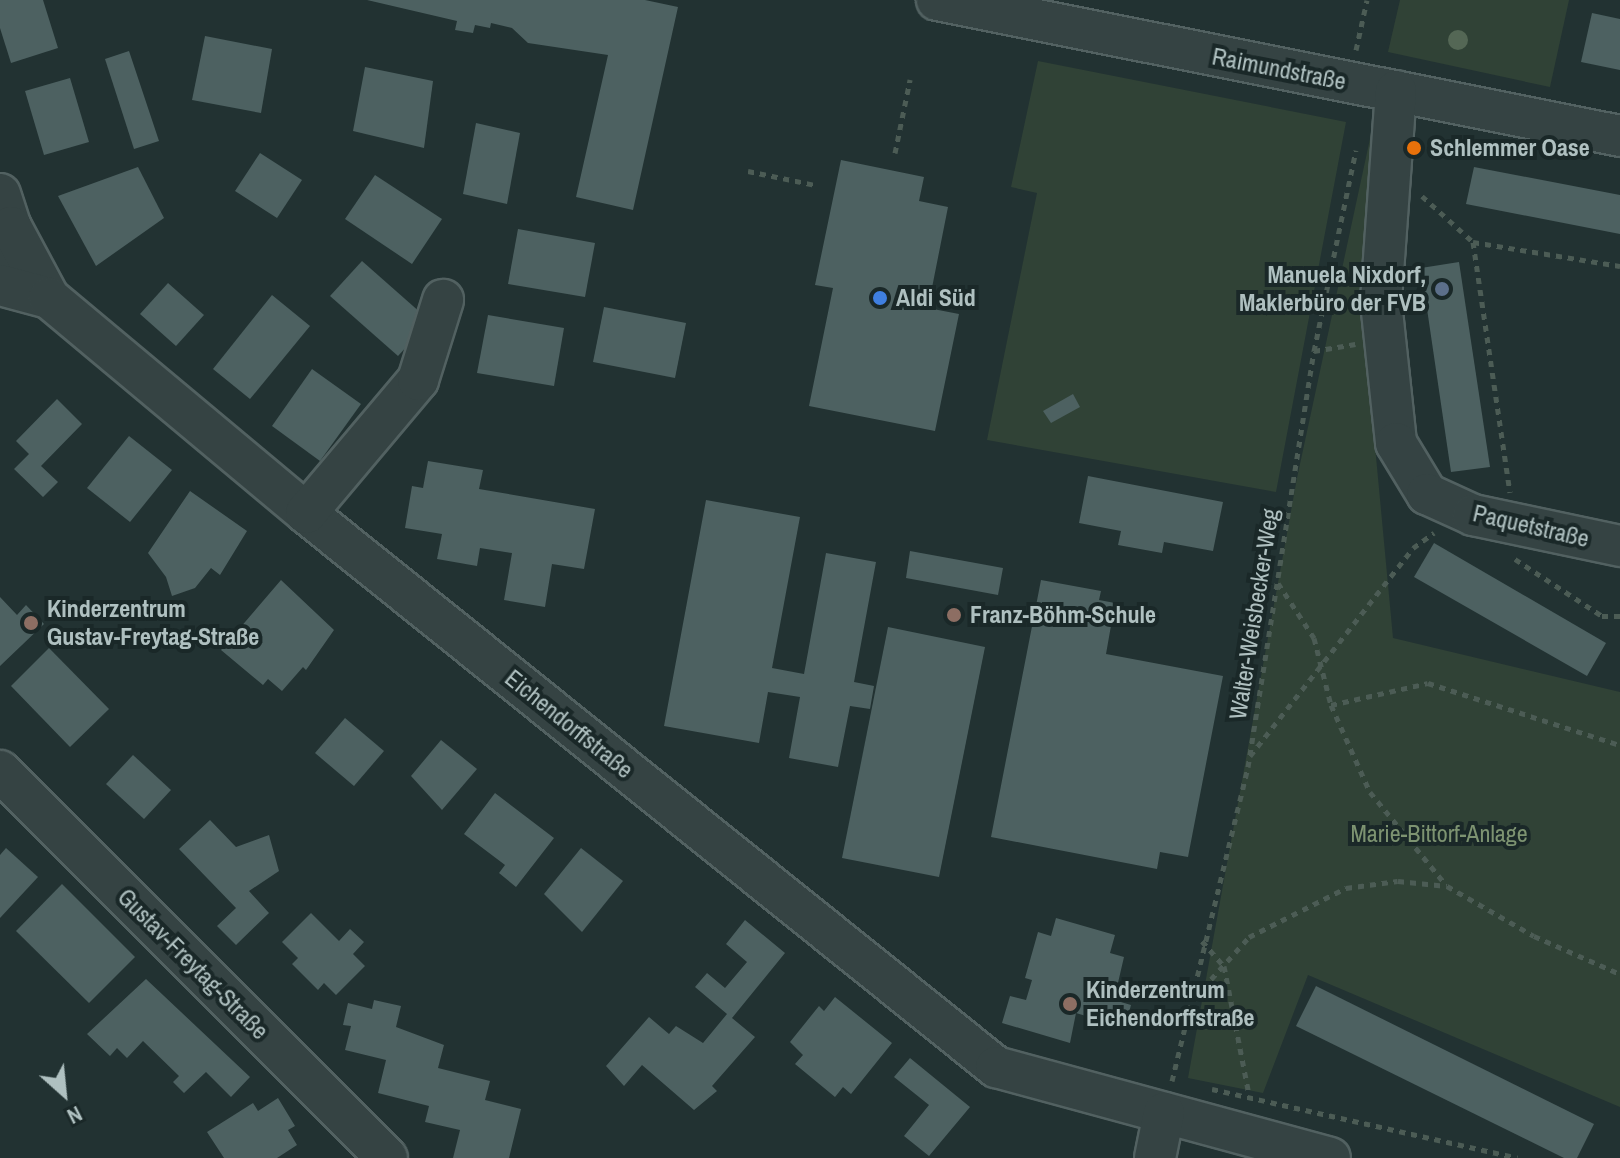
<!DOCTYPE html>
<html>
<head>
<meta charset="utf-8">
<style>
	body { margin:0 }
	#map { position:relative; width:1620px; height:1158px; overflow:hidden; background:#223232; font-family:"Archivo Narrow",sans-serif }
	div>[style] { position:absolute }
	[style*='--x'] { left:calc(var(--x)*1px); top:calc(var(--y)*1px); width:calc(var(--w)*1px); rotate:calc(var(--a)*1deg) }
	.green>* { inset:0; background:#304236 }
	.building>* { inset:0; background:#4d6161 }
	.path>* { height:5px; margin-top:-2.5px; transform-origin:0; background:repeating-linear-gradient(90deg,#4c5c55 0 6px,transparent 0 12px) }
	.roads { filter:drop-shadow(2px 0 #526161) drop-shadow(-2px 0 #526161) drop-shadow(0 2px #526161) drop-shadow(0 -2px #526161) }
	.minor>* { height:40px; margin:-20px; padding:0 20px; transform-origin:20px; border-radius:20px; background:#354343 }
	.trees>* { width:20px; height:20px; margin:-10px; border-radius:50%; background:#546755 }
	.dots>* { width:22px; height:22px; translate:-50% -50%; box-sizing:border-box; border:4px solid #1a2828; border-radius:50% }
	span { translate:-50% -50%; white-space:nowrap; text-align:center; line-height:1.15; -webkit-text-stroke:8px #1a2828; paint-order:stroke }
	.street-label { font-size:24px; color:#afc0c0 }
	.poi-label { font-size:24px; color:#afc0c0; font-weight:700 }
	.left { translate:0 -50%; text-align:left }
	.right { translate:-100% -50%; text-align:right }
	.park-label { font-size:24px; color:#7d9371 }
	.north { position:absolute; left:24px; top:1054px; width:80px; height:80px; -webkit-text-stroke:6px #1a2828; paint-order:stroke; rotate:153deg; font-size:22px; font-weight:700; line-height:32px; text-align:center; color:#afc0c0 }
	.north::after { content:''; display:block; margin:auto; width:28px; height:36px; background:#afc0c0; clip-path:polygon(50% 0,100% 100%,50% 72%,0 100%) }
</style>
</head>
<body>
<div id="map">
	<div class="green">
		<i style="clip-path:polygon(1400px 0,1569px 0,1550px 87px,1388px 52px)"></i>
		<i style="clip-path:polygon(1038px 61px,1346px 122px,1276px 492px,987px 440px,1037px 193px,1011px 187px)"></i>
		<i style="clip-path:polygon(1371px 134px,1363px 318px,1393px 638px,1620px 692px,1620px 1107px,1308px 975px,1263px 1093px,1188px 1078px,1297px 478px)"></i>
	</div>
	<div class="building">
		<i style="clip-path:polygon(0 0,43px 0,58px 48px,11px 63px,0 28px)"></i>
		<i style="clip-path:polygon(367px 0,645px 0,678px 7px,633px 210px,576px 197px,608px 55px,528px 43px,512px 28px,491px 23px,490px 28px,475px 25px,473px 33px,455px 30px,457px 21px)"></i>
		<i style="clip-path:polygon(1592px 13px,1620px 19px,1620px 70px,1581px 62px)"></i>
		<i style="clip-path:polygon(205px 36px,272px 49px,261px 113px,192px 100px)"></i>
		<i style="clip-path:polygon(129px 51px,159px 141px,134px 149px,105px 59px)"></i>
		<i style="clip-path:polygon(365px 67px,433px 81px,424px 148px,353px 131px)"></i>
		<i style="clip-path:polygon(70px 78px,89px 142px,44px 155px,25px 91px)"></i>
		<i style="clip-path:polygon(476px 123px,520px 133px,507px 204px,463px 194px)"></i>
		<i style="clip-path:polygon(260px 153px,302px 180px,277px 218px,235px 191px)"></i>
		<i style="clip-path:polygon(841px 160px,924px 177px,919px 201px,948px 207px,928px 308px,959px 314px,935px 431px,809px 406px,833px 288px,815px 285px)"></i>
		<i style="clip-path:polygon(138px 167px,164px 218px,96px 266px,58px 196px)"></i>
		<i style="clip-path:polygon(1474px 167px,1620px 195px,1620px 234px,1466px 204px)"></i>
		<i style="clip-path:polygon(375px 175px,442px 219px,412px 264px,345px 219px)"></i>
		<i style="clip-path:polygon(518px 229px,595px 243px,585px 297px,508px 284px)"></i>
		<i style="clip-path:polygon(362px 261px,430px 321px,398px 356px,330px 296px)"></i>
		<i style="clip-path:polygon(1459px 262px,1490px 467px,1451px 472px,1421px 268px)"></i>
		<i style="clip-path:polygon(168px 283px,204px 315px,176px 346px,140px 314px)"></i>
		<i style="clip-path:polygon(272px 295px,310px 326px,250px 399px,213px 369px)"></i>
		<i style="clip-path:polygon(604px 307px,686px 323px,675px 378px,593px 362px)"></i>
		<i style="clip-path:polygon(488px 315px,564px 328px,554px 386px,477px 373px)"></i>
		<i style="clip-path:polygon(312px 369px,361px 404px,320px 461px,272px 426px)"></i>
		<i style="clip-path:polygon(1073px 394px,1080px 407px,1051px 423px,1043px 411px)"></i>
		<i style="clip-path:polygon(57px 399px,82px 424px,41px 466px,58px 482px,43px 497px,14px 469px,29px 454px,16px 441px)"></i>
		<i style="clip-path:polygon(129px 436px,172px 470px,130px 522px,87px 488px)"></i>
		<i style="clip-path:polygon(428px 461px,483px 470px,479px 489px,595px 509px,584px 569px,552px 564px,545px 607px,504px 600px,512px 553px,480px 548px,477px 566px,437px 559px,442px 534px,405px 528px,412px 486px,423px 488px)"></i>
		<i style="clip-path:polygon(1088px 476px,1223px 502px,1213px 551px,1164px 542px,1162px 553px,1118px 545px,1121px 531px,1079px 523px)"></i>
		<i style="clip-path:polygon(190px 491px,247px 531px,220px 575px,211px 568px,195px 588px,172px 596px,166px 577px,148px 553px)"></i>
		<i style="clip-path:polygon(706px 500px,800px 517px,772px 668px,804px 674px,826px 553px,876px 562px,854px 682px,874px 686px,870px 709px,850px 706px,838px 767px,789px 758px,800px 697px,768px 692px,759px 743px,664px 726px)"></i>
		<i style="clip-path:polygon(1434px 543px,1606px 643px,1587px 676px,1414px 577px)"></i>
		<i style="clip-path:polygon(910px 551px,1003px 568px,998px 595px,906px 578px)"></i>
		<i style="clip-path:polygon(281px 580px,334px 630px,306px 670px,303px 667px,282px 691px,268px 679px,263px 685px,221px 650px)"></i>
		<i style="clip-path:polygon(1041px 580px,1101px 591px,1099px 600px,1115px 603px,1106px 654px,1223px 676px,1188px 857px,1160px 852px,1157px 869px,991px 837px)"></i>
		<i style="clip-path:polygon(0 597px,17px 615px,26px 605px,44px 624px,0 666px)"></i>
		<i style="clip-path:polygon(888px 627px,985px 647px,939px 877px,842px 858px)"></i>
		<i style="clip-path:polygon(49px 648px,109px 709px,70px 747px,11px 686px)"></i>
		<i style="clip-path:polygon(345px 718px,384px 751px,354px 786px,315px 753px)"></i>
		<i style="clip-path:polygon(441px 740px,477px 769px,442px 810px,411px 776px)"></i>
		<i style="clip-path:polygon(133px 755px,171px 790px,144px 819px,106px 784px)"></i>
		<i style="clip-path:polygon(495px 793px,554px 838px,516px 887px,499px 873px,505px 865px,464px 834px)"></i>
		<i style="clip-path:polygon(210px 820px,236px 847px,269px 835px,279px 871px,249px 891px,269px 913px,236px 945px,217px 926px,236px 908px,179px 849px)"></i>
		<i style="clip-path:polygon(6px 848px,38px 877px,0 918px,0 855px)"></i>
		<i style="clip-path:polygon(581px 848px,623px 881px,582px 932px,544px 894px)"></i>
		<i style="clip-path:polygon(62px 884px,135px 957px,89px 1003px,16px 931px)"></i>
		<i style="clip-path:polygon(311px 913px,339px 941px,350px 929px,364px 942px,353px 954px,365px 966px,336px 995px,324px 983px,318px 990px,292px 964px,298px 958px,282px 942px)"></i>
		<i style="clip-path:polygon(1056px 918px,1115px 935px,1110px 953px,1124px 957px,1114px 1000px,1131px 1005px,1125px 1028px,1076px 1013px,1070px 1043px,1002px 1023px,1010px 996px,1026px 1000px,1032px 980px,1025px 978px,1038px 932px,1051px 936px)"></i>
		<i style="clip-path:polygon(745px 920px,785px 953px,732px 1018px,755px 1037px,712px 1086px,717px 1091px,694px 1110px,642px 1065px,624px 1086px,606px 1066px,649px 1017px,669px 1034px,676px 1026px,703px 1043px,727px 1014px,695px 987px,707px 973px,725px 988px,747px 962px,726px 944px)"></i>
		<i style="clip-path:polygon(146px 979px,250px 1077px,231px 1097px,206px 1072px,184px 1093px,173px 1082px,179px 1076px,143px 1041px,127px 1058px,117px 1048px,110px 1056px,87px 1034px)"></i>
		<i style="clip-path:polygon(1316px 986px,1594px 1124px,1577px 1158px,1564px 1158px,1296px 1026px)"></i>
		<i style="clip-path:polygon(835px 997px,892px 1043px,851px 1094px,843px 1087px,835px 1097px,795px 1064px,803px 1055px,790px 1042px,819px 1006px,824px 1011px)"></i>
		<i style="clip-path:polygon(374px 1000px,401px 1006px,396px 1027px,444px 1045px,438px 1068px,490px 1081px,485px 1100px,521px 1109px,509px 1158px,453px 1158px,460px 1130px,425px 1122px,429px 1106px,378px 1093px,386px 1060px,345px 1050px,351px 1026px,343px 1025px,348px 1003px,372px 1009px)"></i>
		<i style="clip-path:polygon(910px 1058px,970px 1107px,929px 1156px,904px 1136px,929px 1105px,894px 1077px)"></i>
		<i style="clip-path:polygon(278px 1098px,295px 1126px,288px 1130px,297px 1145px,277px 1158px,224px 1158px,207px 1132px,253px 1103px,258px 1111px)"></i>
	</div>
	<div class="path">
		<i style="--x:1356;--y:50;--w:51;--a:-77.6"></i>
		<i style="--x:895;--y:153;--w:75;--a:-78.4"></i>
		<i style="--x:748;--y:171;--w:68;--a:11.8"></i>
		<i style="--x:1422;--y:196;--w:69;--a:42"></i>
		<i style="--x:1473;--y:242;--w:149;--a:9.3"></i>
		<i style="--x:1473;--y:242;--w:253;--a:81.6"></i>
		<i style="--x:1314;--y:351;--w:42;--a:-9.7"></i>
		<i style="--x:1515;--y:559;--w:104;--a:33.2"></i>
		<i style="--x:1602;--y:616;--w:18;--a:0"></i>
		<i style="--x:1278;--y:583;--w:66;--a:56.8"></i>
		<i style="--x:1314;--y:638;--w:69;--a:75.8"></i>
		<i style="--x:1331;--y:705;--w:95;--a:65.9"></i>
		<i style="--x:1370;--y:792;--w:120;--a:50.7"></i>
		<i style="--x:1331;--y:705;--w:99;--a:-12.8"></i>
		<i style="--x:1428;--y:683;--w:202;--a:17.9"></i>
		<i style="--x:1250;--y:756;--w:264;--a:-51.9"></i>
		<i style="--x:1413;--y:548;--w:26;--a:-36"></i>
		<i style="--x:1202;--y:941;--w:33;--a:49"></i>
		<i style="--x:1224;--y:966;--w:131;--a:79"></i>
		<i style="--x:1195;--y:997;--w:81;--a:-48"></i>
		<i style="--x:1249;--y:937;--w:109;--a:-26.8"></i>
		<i style="--x:1346;--y:888;--w:52;--a:-7.7"></i>
		<i style="--x:1398;--y:881;--w:49;--a:5.8"></i>
		<i style="--x:1447;--y:886;--w:100;--a:29.9"></i>
		<i style="--x:1534;--y:936;--w:94;--a:23.8"></i>
		<i style="--x:1172;--y:1081;--w:323;--a:-76.4"></i>
		<i style="--x:1248;--y:767;--w:421;--a:-81"></i>
		<i style="--x:1314;--y:351;--w:205;--a:-78.2"></i>
		<i style="--x:1212;--y:1089;--w:313;--a:12.7"></i>
	</div>
	<div class="roads">
		<div class="minor">
			<i style="--x:937;--y:0;--w:696;--a:11.26"></i>
			<i style="--x:1396;--y:91;--w:212;--a:94.1"></i>
			<i style="--x:1381;--y:302;--w:142;--a:83.9"></i>
			<i style="--x:1396;--y:443;--w:60;--a:58.7"></i>
			<i style="--x:1427;--y:494;--w:51;--a:24.5"></i>
			<i style="--x:1473;--y:515;--w:150;--a:11.9"></i>
			<i style="--x:0;--y:194;--w:35;--a:72"></i>
			<i style="--x:11;--y:227;--w:27;--a:105"></i>
			<i style="--x:11;--y:227;--w:81;--a:61.8"></i>
			<i style="--x:0;--y:285;--w:51;--a:14.9"></i>
			<i style="--x:49;--y:298;--w:335;--a:39.9"></i>
			<i style="--x:306;--y:513;--w:885;--a:38.76"></i>
			<i style="--x:996;--y:1067;--w:346;--a:15.2"></i>
			<i style="--x:306;--y:513;--w:174;--a:-49.9"></i>
			<i style="--x:418;--y:380;--w:84;--a:-72.6"></i>
			<i style="--x:0;--y:771;--w:547;--a:45"></i>
			<i style="--x:1155;--y:1158;--w:46;--a:-78.7"></i>
		</div>
	</div>
	<div class="trees">
		<i style="left:1458px;top:40px"></i>
	</div>
	<div class="dots">
		<i style="left:1414px;top:148px;background:#e8710a"></i>
		<i style="left:1442px;top:289px;background:#5c6f8a"></i>
		<i style="left:880px;top:298px;background:#3f7fe0"></i>
		<i style="left:954px;top:615px;background:#8d6e63"></i>
		<i style="left:31px;top:623px;background:#8d6e63"></i>
		<i style="left:1070px;top:1004px;background:#8d6e63"></i>
	</div>
	<div class="street-label">
		<span style="left:1279px;top:69px;rotate:11deg">Raimundstraße</span>
		<span style="left:1531px;top:526px;rotate:13deg">Paquetstraße</span>
		<span style="left:1254px;top:614px;rotate:-81deg">Walter-Weisbecker-Weg</span>
		<span style="left:569px;top:724px;rotate:39deg">Eichendorffstraße</span>
		<span style="left:193px;top:964px;rotate:45deg">Gustav-Freytag-Straße</span>
	</div>
	<div class="poi-label">
		<span class="left" style="left:1430px;top:148px">Schlemmer Oase</span>
		<span class="right" style="left:1426px;top:289px">Manuela Nixdorf,<br>Maklerbüro der FVB</span>
		<span class="left" style="left:896px;top:298px">Aldi Süd</span>
		<span class="left" style="left:47px;top:623px">Kinderzentrum<br>Gustav-Freytag-Straße</span>
		<span class="left" style="left:970px;top:615px">Franz-Böhm-Schule</span>
		<span class="left" style="left:1086px;top:1004px">Kinderzentrum<br>Eichendorffstraße</span>
	</div>
	<div class="park-label">
		<span style="left:1439px;top:834px">Marie-Bittorf-Anlage</span>
	</div>
	<div class="north">N</div>
</div>
</body>
</html>
